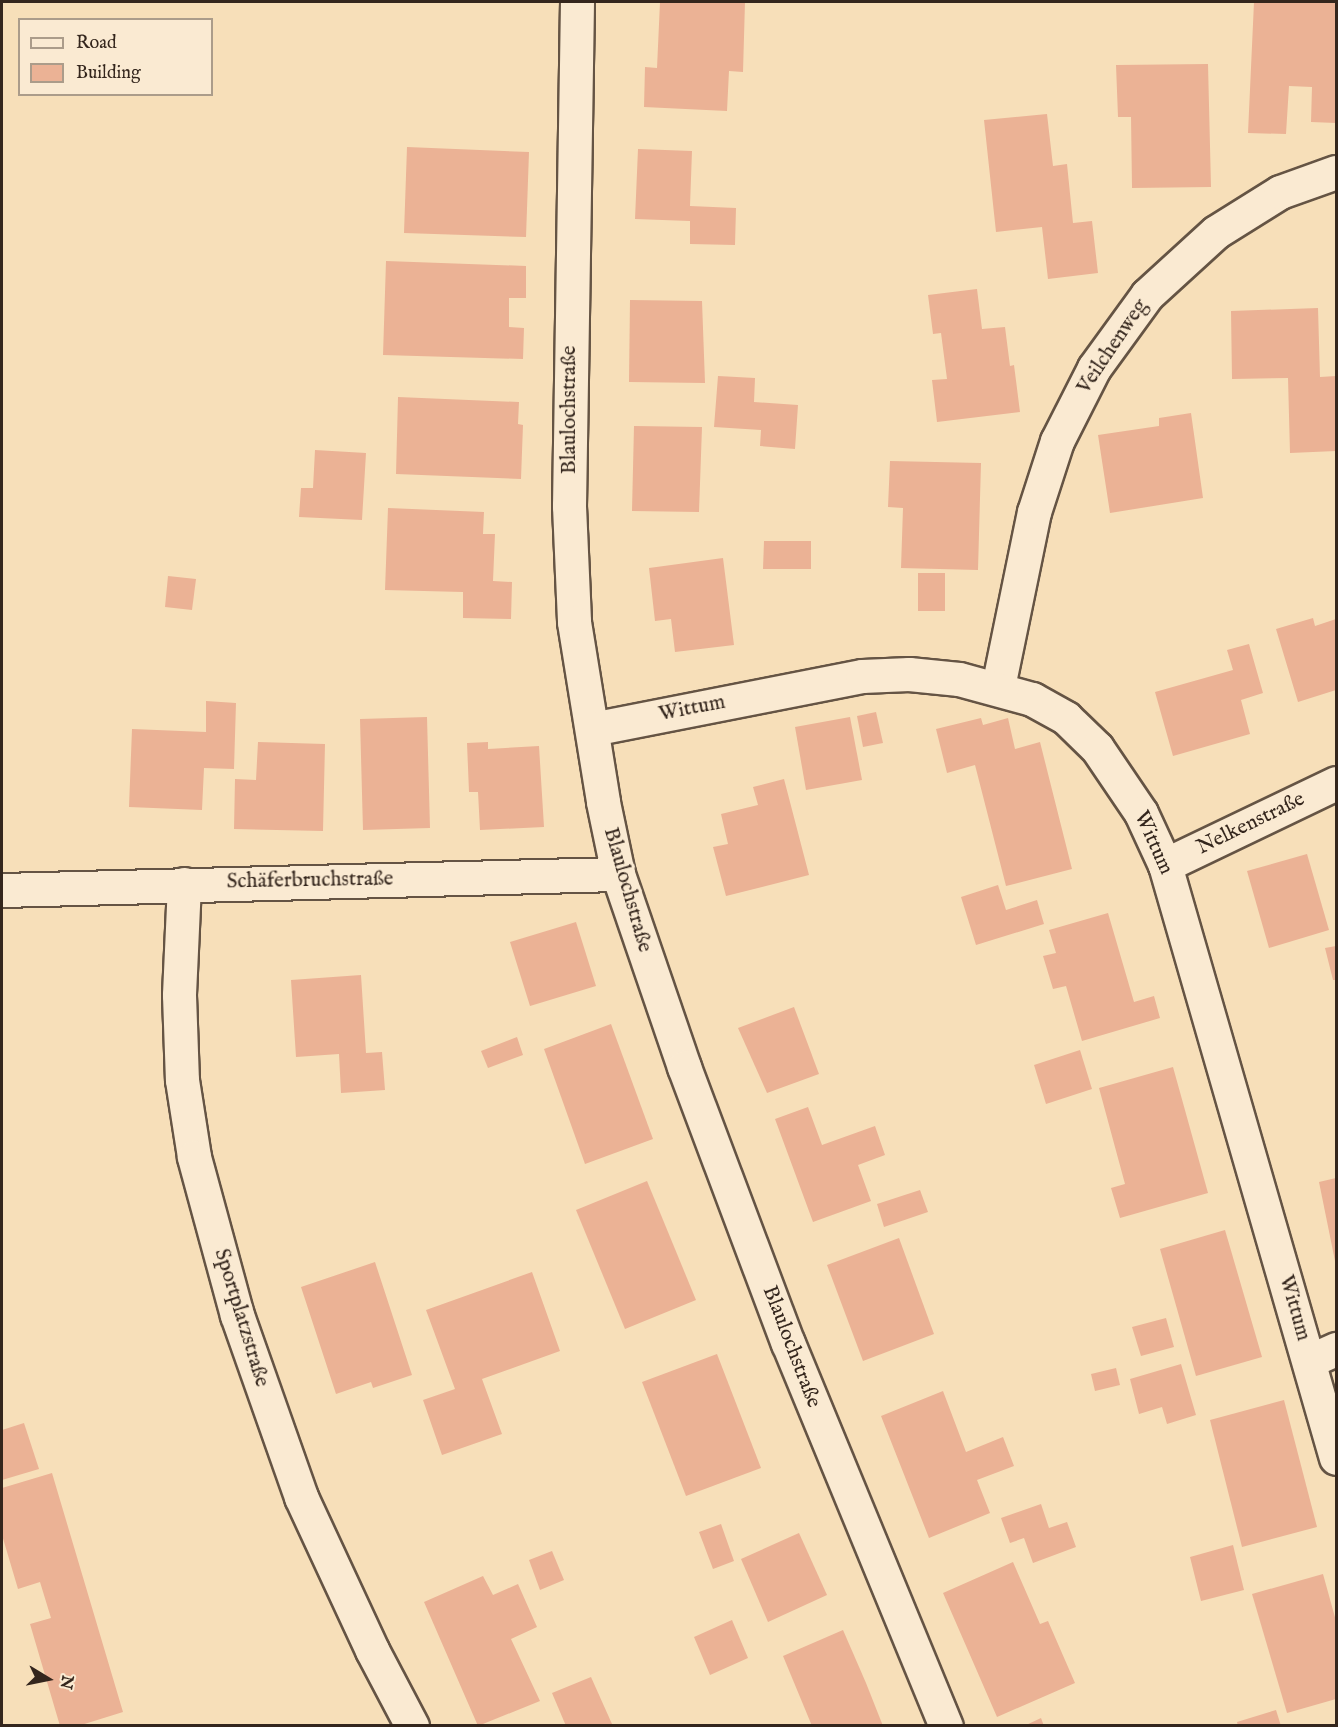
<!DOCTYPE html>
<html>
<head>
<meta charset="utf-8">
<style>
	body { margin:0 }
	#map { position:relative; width:1338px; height:1727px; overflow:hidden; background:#f7dfb9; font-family:"IM FELL English",serif }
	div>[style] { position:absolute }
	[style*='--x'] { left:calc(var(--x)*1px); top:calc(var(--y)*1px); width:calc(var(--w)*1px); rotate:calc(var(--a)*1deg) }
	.building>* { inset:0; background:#ebb295 }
	.roads { filter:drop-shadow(2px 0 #655444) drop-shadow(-2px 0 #655444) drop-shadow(0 2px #655444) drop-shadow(0 -2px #655444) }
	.minor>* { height:33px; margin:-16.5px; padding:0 16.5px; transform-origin:16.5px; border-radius:16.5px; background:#faead2 }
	span { translate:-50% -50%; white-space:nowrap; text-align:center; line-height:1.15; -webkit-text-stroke:6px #faead2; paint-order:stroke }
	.street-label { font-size:21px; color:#34261d }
	.frame { position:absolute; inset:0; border:3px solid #34261d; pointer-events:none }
	.legend { position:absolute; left:18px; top:18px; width:195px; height:78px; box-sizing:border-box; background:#faead2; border:2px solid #ab9c8a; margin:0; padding:8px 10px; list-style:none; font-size:18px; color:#34261d }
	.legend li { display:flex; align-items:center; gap:12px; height:30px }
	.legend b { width:30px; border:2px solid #ab9c8a }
	.north { position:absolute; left:18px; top:1649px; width:60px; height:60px; -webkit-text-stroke:4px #faead2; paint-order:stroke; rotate:100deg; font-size:16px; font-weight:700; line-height:24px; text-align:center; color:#34261d }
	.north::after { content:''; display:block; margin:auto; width:21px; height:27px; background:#34261d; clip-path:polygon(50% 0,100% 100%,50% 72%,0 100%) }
</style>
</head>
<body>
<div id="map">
	<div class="building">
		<i style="clip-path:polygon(660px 2px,745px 2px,743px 72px,729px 71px,727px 111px,644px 107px,645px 67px,657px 68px)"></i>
		<i style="clip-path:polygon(1254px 2px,1336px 2px,1336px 123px,1311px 122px,1312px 87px,1289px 86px,1286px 134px,1248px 133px)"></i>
		<i style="clip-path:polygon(1208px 64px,1211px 187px,1132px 188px,1131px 117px,1118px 117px,1116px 65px)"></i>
		<i style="clip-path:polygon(1047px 114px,1053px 166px,1067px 164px,1073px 223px,1092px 221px,1098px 273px,1048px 279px,1042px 227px,996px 232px,984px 120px)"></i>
		<i style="clip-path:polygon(407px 147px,529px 152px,526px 237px,404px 233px)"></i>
		<i style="clip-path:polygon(638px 149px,692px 151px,690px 206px,736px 208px,735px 245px,690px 244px,690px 221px,635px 219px)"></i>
		<i style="clip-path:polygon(386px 261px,526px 266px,526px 298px,509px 298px,509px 327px,524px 328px,523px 359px,383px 355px)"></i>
		<i style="clip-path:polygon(977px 289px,982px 329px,1005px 327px,1010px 366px,1014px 365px,1020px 412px,937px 422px,932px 380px,947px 379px,941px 333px,933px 334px,928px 295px)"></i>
		<i style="clip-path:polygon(630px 300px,702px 301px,705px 383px,629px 382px)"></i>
		<i style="clip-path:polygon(1318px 308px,1320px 377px,1336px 376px,1336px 451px,1290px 453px,1288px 378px,1232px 379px,1231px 311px)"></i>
		<i style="clip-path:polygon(718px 376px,755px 378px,754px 402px,798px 405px,795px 449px,760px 446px,761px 430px,714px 427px)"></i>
		<i style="clip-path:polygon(398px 397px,519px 402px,518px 424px,523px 425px,521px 479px,396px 474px)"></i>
		<i style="clip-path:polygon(1191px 413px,1203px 498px,1110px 513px,1098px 435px,1159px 426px,1159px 418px)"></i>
		<i style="clip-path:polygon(634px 426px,702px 427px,699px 512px,632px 511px)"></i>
		<i style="clip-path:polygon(315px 450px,366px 453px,362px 520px,299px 517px,301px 488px,313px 488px)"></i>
		<i style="clip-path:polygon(890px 461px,981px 463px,978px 570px,901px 568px,903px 508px,888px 507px)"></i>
		<i style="clip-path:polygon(388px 508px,484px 512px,483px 534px,495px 534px,493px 581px,512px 582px,511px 619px,463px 618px,463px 592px,385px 590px)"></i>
		<i style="clip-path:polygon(764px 541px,811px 541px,811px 569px,763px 569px)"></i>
		<i style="clip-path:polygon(723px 558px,734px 645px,675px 652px,671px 619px,655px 621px,649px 568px)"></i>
		<i style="clip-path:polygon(918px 573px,945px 573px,945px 611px,918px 611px)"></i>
		<i style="clip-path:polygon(168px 576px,196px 579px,192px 610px,165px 607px)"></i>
		<i style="clip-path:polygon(1313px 618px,1315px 626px,1336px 619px,1336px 690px,1298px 702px,1276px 629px)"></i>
		<i style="clip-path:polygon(1249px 644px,1263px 693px,1241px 700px,1250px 734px,1173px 756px,1155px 692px,1233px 670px,1227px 650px)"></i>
		<i style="clip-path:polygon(206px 701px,236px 703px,234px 769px,204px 768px,202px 810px,129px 807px,132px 729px,206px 732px)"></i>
		<i style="clip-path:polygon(876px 712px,883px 743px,863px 747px,857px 716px)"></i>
		<i style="clip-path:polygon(427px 717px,430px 828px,363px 830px,360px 719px)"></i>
		<i style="clip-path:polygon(850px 717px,862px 780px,806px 790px,795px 727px)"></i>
		<i style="clip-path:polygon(981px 718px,983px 725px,1008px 718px,1015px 749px,1040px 742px,1072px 869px,1006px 886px,975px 765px,947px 773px,936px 729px)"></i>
		<i style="clip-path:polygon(258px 742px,325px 744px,323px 831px,234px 829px,235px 779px,256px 780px)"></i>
		<i style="clip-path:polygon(488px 742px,488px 749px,539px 746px,544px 827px,480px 830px,478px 792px,469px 792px,467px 743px)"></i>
		<i style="clip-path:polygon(784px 779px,809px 875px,726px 896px,713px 847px,728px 844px,721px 814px,758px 805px,753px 787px)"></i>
		<i style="clip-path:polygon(1307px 854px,1329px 930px,1269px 948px,1247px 871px)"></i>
		<i style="clip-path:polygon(998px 885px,1006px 910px,1037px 900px,1044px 924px,976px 945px,961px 897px)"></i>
		<i style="clip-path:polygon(1108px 913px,1134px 1002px,1154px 996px,1160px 1018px,1082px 1041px,1066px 986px,1053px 989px,1043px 956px,1056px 953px,1049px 930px)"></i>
		<i style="clip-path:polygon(576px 922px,596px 986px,530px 1006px,510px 942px)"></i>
		<i style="clip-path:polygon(1336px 946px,1336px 980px,1333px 980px,1325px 948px)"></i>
		<i style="clip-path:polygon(361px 975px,366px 1053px,382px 1052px,385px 1090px,341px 1093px,339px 1054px,296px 1057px,291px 980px)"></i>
		<i style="clip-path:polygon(794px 1007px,819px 1074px,767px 1093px,738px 1028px)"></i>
		<i style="clip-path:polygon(611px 1024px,653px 1139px,585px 1164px,544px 1049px)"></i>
		<i style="clip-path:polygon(517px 1037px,523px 1055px,488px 1068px,481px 1051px)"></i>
		<i style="clip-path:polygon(1080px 1050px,1092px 1089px,1046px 1104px,1034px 1065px)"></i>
		<i style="clip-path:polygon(1173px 1067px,1208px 1193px,1120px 1218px,1111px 1188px,1125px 1184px,1099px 1088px)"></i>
		<i style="clip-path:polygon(808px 1107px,822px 1145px,875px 1126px,885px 1155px,858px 1165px,871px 1201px,813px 1222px,775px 1119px)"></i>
		<i style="clip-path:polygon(1336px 1178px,1336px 1261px,1335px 1261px,1319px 1182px)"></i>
		<i style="clip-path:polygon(647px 1181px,696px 1300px,625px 1329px,576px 1210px)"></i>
		<i style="clip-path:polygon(920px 1190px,928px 1212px,884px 1227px,877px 1204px)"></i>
		<i style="clip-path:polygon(1225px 1230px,1262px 1357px,1196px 1376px,1160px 1249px)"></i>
		<i style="clip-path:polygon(899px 1238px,934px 1334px,863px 1361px,827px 1265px)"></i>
		<i style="clip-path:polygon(375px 1262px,412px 1375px,373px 1388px,371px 1382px,336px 1394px,301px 1287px)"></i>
		<i style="clip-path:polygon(532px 1272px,560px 1351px,482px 1379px,502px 1434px,442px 1455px,423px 1400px,455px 1389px,426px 1310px)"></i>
		<i style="clip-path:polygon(1166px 1318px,1174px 1347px,1141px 1356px,1132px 1327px)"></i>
		<i style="clip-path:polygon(717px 1354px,761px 1468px,686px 1496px,642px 1382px)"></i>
		<i style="clip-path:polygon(1181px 1364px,1196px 1415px,1167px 1424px,1162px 1407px,1139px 1414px,1130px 1379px)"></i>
		<i style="clip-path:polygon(1116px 1368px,1120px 1385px,1095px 1391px,1091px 1374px)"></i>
		<i style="clip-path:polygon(943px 1391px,966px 1452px,1003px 1437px,1014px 1466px,977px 1480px,990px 1513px,929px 1538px,881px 1416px)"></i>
		<i style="clip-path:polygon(1284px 1400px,1317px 1527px,1242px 1547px,1210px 1420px)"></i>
		<i style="clip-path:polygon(24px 1423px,39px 1469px,2px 1480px,2px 1430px)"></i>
		<i style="clip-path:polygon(52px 1473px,123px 1712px,78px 1726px,60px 1726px,30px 1624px,51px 1618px,40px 1582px,18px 1589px,2px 1535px,2px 1488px)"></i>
		<i style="clip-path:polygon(1041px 1504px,1049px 1528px,1067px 1522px,1076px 1547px,1033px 1563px,1024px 1538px,1010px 1543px,1001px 1518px)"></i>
		<i style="clip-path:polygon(721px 1524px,734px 1561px,713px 1569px,699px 1532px)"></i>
		<i style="clip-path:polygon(799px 1533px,827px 1595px,768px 1622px,741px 1559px)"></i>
		<i style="clip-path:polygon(1233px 1545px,1244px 1590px,1201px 1601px,1190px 1557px)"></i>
		<i style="clip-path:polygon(552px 1551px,564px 1580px,540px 1590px,529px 1560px)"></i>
		<i style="clip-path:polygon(1013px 1562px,1040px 1624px,1048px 1621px,1075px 1683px,997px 1717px,943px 1593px)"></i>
		<i style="clip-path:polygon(1323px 1574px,1336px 1621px,1336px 1699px,1287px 1713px,1252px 1594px)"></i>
		<i style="clip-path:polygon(483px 1576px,493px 1595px,518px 1584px,537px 1627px,511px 1639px,540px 1701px,478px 1726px,424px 1602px)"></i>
		<i style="clip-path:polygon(732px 1620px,748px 1658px,710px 1675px,694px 1637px)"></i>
		<i style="clip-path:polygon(843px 1630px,866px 1683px,883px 1726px,812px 1726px,783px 1656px)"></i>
		<i style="clip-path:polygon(591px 1677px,612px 1724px,566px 1726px,552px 1693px)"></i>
		<i style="clip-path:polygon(1276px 1710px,1281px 1726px,1238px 1726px,1237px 1722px)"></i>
		<i style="clip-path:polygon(1041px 1718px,1044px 1726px,1024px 1726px)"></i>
	</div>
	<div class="roads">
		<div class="minor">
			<i style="--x:577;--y:2;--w:504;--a:90.91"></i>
			<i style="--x:569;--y:506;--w:116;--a:87.5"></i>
			<i style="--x:574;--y:622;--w:182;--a:80.8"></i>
			<i style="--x:603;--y:802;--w:74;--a:78.2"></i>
			<i style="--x:618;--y:874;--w:204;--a:71.1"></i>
			<i style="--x:684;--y:1067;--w:295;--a:69.4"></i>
			<i style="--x:788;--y:1343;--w:414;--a:67.6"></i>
			<i style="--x:998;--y:687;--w:179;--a:-78.4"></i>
			<i style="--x:1034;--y:512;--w:75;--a:-72.1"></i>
			<i style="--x:1057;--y:441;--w:82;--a:-63.1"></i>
			<i style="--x:1094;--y:368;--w:90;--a:-54"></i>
			<i style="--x:1147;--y:295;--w:93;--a:-42.4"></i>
			<i style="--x:1216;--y:232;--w:75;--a:-32"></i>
			<i style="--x:1280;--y:192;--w:59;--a:-19.7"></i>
			<i style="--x:592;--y:729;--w:275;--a:-11.1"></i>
			<i style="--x:862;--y:676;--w:47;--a:-2.4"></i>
			<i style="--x:909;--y:674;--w:50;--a:5.7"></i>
			<i style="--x:959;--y:679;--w:76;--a:15.3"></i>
			<i style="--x:1032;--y:699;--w:39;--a:29"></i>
			<i style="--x:1066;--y:718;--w:43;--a:44.1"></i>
			<i style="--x:1097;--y:748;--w:78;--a:55.9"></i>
			<i style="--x:1141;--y:813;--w:57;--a:65.2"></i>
			<i style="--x:1165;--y:865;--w:617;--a:73.91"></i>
			<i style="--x:1165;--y:865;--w:190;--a:-25.6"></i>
			<i style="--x:184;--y:884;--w:111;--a:92.6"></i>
			<i style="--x:179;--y:995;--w:85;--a:88"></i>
			<i style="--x:182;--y:1080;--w:78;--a:81.1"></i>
			<i style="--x:194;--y:1157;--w:164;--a:74.8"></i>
			<i style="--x:237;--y:1315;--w:193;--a:70.6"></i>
			<i style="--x:301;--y:1497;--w:169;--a:65.1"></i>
			<i style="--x:372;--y:1650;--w:86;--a:62.2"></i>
			<i style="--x:2;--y:890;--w:616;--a:-1.49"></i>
			<i style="--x:1309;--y:1361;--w:30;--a:-24"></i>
		</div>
	</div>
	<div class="street-label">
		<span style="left:1113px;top:347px;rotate:-56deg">Veilchenweg</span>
		<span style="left:570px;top:410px;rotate:-90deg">Blaulochstraße</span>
		<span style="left:692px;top:709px;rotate:-11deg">Wittum</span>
		<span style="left:1251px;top:824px;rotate:-26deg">Nelkenstraße</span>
		<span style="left:1153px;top:843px;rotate:66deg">Wittum</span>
		<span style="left:310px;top:881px;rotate:-1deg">Schäferbruchstraße</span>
		<span style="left:627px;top:890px;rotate:74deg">Blaulochstraße</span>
		<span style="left:1294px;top:1308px;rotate:74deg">Wittum</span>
		<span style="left:241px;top:1318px;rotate:73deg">Sportplatzstraße</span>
		<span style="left:791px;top:1347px;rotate:69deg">Blaulochstraße</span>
	</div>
	<div class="frame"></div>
	<ul class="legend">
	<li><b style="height:8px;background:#faead2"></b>Road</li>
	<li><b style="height:16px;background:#ebb295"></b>Building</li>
	</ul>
	<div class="north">N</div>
</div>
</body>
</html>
